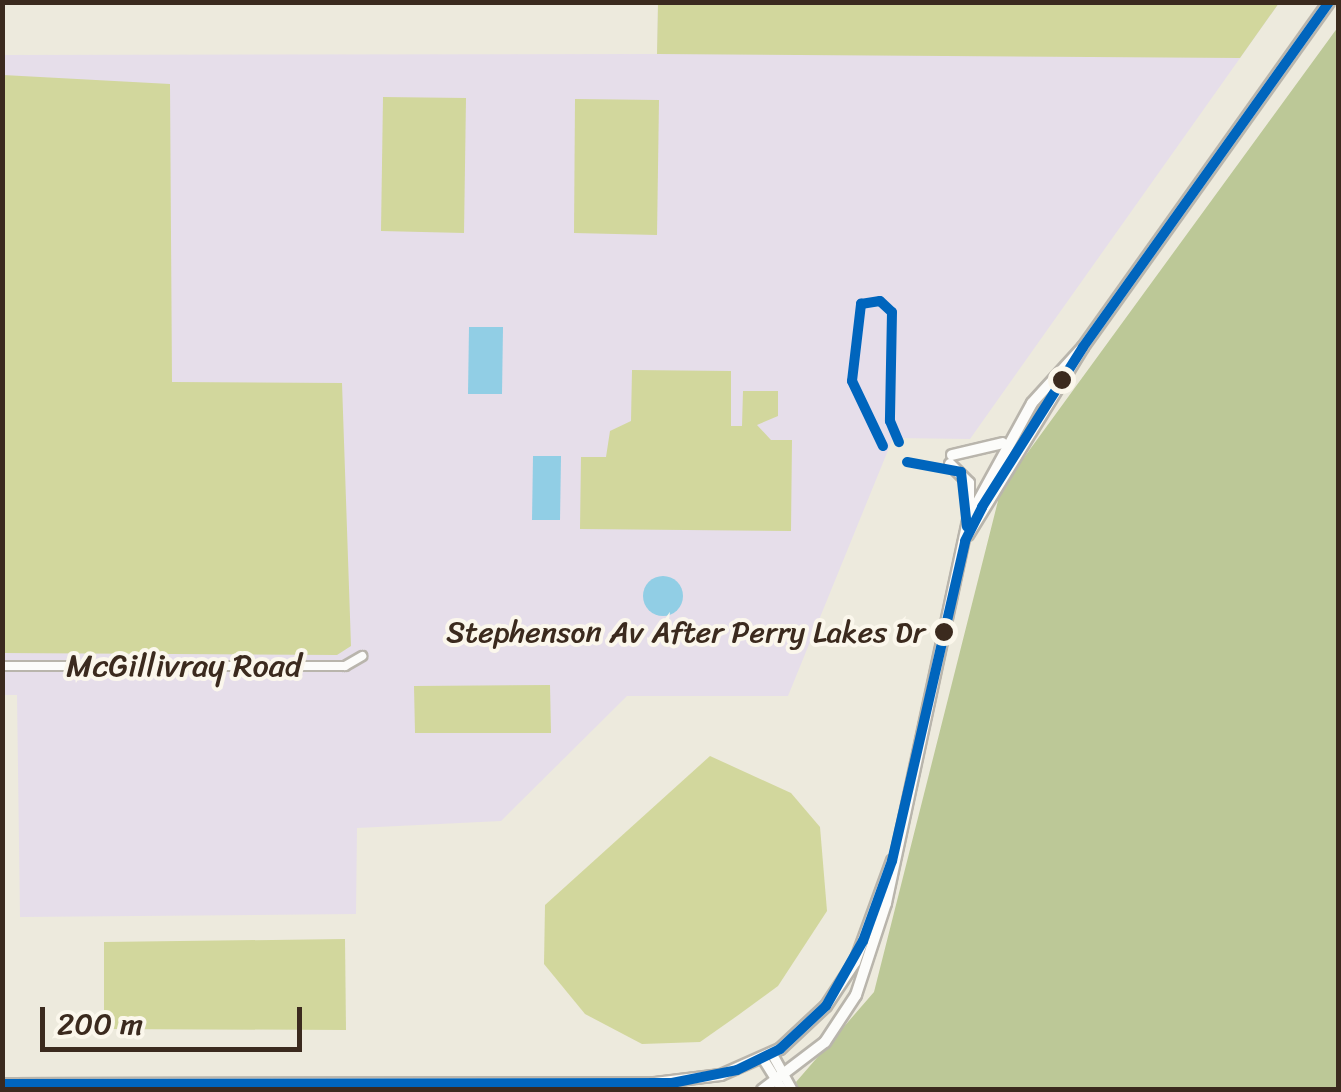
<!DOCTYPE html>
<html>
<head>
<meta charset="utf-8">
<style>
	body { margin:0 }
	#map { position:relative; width:1341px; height:1092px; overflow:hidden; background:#edeadd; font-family:Sriracha,sans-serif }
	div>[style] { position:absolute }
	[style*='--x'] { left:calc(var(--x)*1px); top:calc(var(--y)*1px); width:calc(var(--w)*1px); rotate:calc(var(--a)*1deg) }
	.built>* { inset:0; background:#e6deea }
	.green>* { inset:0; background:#d2d79d }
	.forest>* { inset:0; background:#bcc897 }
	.water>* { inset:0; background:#91cee5 }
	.round { border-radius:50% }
	.roads { filter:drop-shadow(2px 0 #b9b5ac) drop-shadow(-2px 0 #b9b5ac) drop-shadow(0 2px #b9b5ac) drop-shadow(0 -2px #b9b5ac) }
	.minor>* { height:8px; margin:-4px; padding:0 4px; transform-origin:4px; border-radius:4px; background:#fcfcfa }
	.tertiary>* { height:9px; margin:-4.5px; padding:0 4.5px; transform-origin:4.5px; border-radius:4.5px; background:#fcfcfa }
	.secondary>* { height:10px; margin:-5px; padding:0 5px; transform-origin:5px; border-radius:5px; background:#fcfcfa }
	.bus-1>* { height:10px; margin:-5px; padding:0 5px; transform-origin:5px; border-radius:5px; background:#0065bd }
	.dots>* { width:28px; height:28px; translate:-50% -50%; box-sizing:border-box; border:5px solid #fbf7ec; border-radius:50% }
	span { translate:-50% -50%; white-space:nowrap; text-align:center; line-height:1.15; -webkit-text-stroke:8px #fbf7ec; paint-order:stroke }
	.bus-label { font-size:30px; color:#3b2a1e }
	.right { translate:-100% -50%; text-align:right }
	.street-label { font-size:32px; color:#3b2a1e }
	.frame { position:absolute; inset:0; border:5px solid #3b2a1e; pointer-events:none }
	.scale { position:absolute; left:40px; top:1007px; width:262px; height:45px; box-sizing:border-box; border:5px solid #3b2a1e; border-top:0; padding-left:12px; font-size:30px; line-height:35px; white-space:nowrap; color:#3b2a1e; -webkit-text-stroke:8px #fbf7ec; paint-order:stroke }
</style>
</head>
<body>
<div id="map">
	<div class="built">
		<i style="clip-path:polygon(658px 2px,1279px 3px,970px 439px,893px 438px,788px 696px,627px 696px,501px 821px,357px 828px,356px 914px,20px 917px,17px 695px,3px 695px,3px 55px,657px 54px)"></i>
	</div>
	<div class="green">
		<i style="clip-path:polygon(658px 3px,658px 2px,1279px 3px,1240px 58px,657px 54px)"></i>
		<i style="clip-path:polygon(3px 75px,170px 84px,172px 382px,342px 383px,351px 646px,337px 655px,3px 653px)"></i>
		<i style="clip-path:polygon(383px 97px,466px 98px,464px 233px,381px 231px)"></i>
		<i style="clip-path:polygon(575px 99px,659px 100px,657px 235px,574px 233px)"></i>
		<i style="clip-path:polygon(632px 370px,731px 371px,731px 426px,742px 426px,743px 391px,778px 391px,778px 416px,757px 425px,771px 440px,792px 440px,791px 531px,580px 529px,581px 457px,606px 457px,610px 431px,631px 421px)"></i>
		<i style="clip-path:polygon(550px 685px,551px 733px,415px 733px,414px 686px)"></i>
		<i style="clip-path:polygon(710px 756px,791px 793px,820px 827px,827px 911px,778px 986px,737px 1016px,700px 1042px,642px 1044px,585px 1014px,544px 964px,545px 905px)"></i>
		<i style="clip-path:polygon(345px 939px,346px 1030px,104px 1029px,104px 942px)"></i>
	</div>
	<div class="forest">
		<i style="clip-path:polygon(1338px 27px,1338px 1089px,799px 1090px,796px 1082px,874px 992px,1001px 489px)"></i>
	</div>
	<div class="water">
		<i style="clip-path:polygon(469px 327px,503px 327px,502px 394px,468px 394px)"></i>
		<i style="clip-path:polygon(533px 456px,561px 456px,560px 520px,532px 520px)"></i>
		<i class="round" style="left:643px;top:576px;width:40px;height:40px"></i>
	</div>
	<div class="roads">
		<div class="minor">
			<i style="--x:2;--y:666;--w:343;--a:0"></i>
			<i style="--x:345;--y:666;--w:20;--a:-30"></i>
		</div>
		<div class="tertiary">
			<i style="--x:772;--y:1054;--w:41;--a:60.9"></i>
			<i style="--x:763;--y:1059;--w:36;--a:58"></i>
		</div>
		<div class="secondary">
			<i style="--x:952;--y:455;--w:52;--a:-13.2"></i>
			<i style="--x:950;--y:464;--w:27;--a:45"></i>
			<i style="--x:969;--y:483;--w:26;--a:90"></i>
			<i style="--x:968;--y:535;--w:220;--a:-58.5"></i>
			<i style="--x:1083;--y:347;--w:424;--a:-54.5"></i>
			<i style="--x:2;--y:1084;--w:653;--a:-0.09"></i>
			<i style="--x:655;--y:1083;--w:66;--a:-6.9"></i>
			<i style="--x:721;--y:1075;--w:64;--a:-23.8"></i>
			<i style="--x:780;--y:1049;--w:63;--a:-43.1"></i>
			<i style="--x:826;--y:1006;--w:53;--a:-56.6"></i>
			<i style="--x:855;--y:962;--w:108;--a:-69.9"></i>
			<i style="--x:762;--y:1090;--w:79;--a:-37.3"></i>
			<i style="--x:825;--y:1042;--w:56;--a:-56.6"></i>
			<i style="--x:856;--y:995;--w:97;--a:-71.9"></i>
			<i style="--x:886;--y:903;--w:392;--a:-77.9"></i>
			<i style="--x:968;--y:520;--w:133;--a:-61.3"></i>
			<i style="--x:1032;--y:403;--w:76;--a:-47.7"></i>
		</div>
	</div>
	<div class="bus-1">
		<i style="--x:892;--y:312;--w:109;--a:91.1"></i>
		<i style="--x:890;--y:421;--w:23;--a:67"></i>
		<i style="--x:883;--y:446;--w:72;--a:-115.5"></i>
		<i style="--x:852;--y:381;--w:78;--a:-83.3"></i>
		<i style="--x:861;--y:304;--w:19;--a:-9"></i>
		<i style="--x:880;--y:301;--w:16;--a:43"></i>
		<i style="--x:907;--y:462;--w:55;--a:10.5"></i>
		<i style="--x:961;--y:472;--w:55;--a:83.8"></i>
		<i style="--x:2;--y:1084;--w:670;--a:-0.09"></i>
		<i style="--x:672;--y:1083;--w:66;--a:-11.3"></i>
		<i style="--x:737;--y:1070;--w:48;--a:-26"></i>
		<i style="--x:780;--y:1049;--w:63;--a:-43.1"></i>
		<i style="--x:826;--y:1006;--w:75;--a:-60.4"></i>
		<i style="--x:863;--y:941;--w:85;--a:-70.1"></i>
		<i style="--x:892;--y:861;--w:328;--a:-77.1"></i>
		<i style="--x:965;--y:541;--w:38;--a:-63"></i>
		<i style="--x:982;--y:507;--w:189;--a:-57.7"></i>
		<i style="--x:1083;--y:347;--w:424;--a:-54.5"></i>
	</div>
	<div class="dots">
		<i style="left:1062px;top:380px;background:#3b2a1e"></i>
		<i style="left:944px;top:632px;background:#3b2a1e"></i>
	</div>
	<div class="bus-label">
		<span class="right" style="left:925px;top:632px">Stephenson Av After Perry Lakes Dr</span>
	</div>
	<div class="street-label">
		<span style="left:184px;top:666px">McGillivray Road</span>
	</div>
	<div class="frame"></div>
	<div class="scale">200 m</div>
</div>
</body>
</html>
